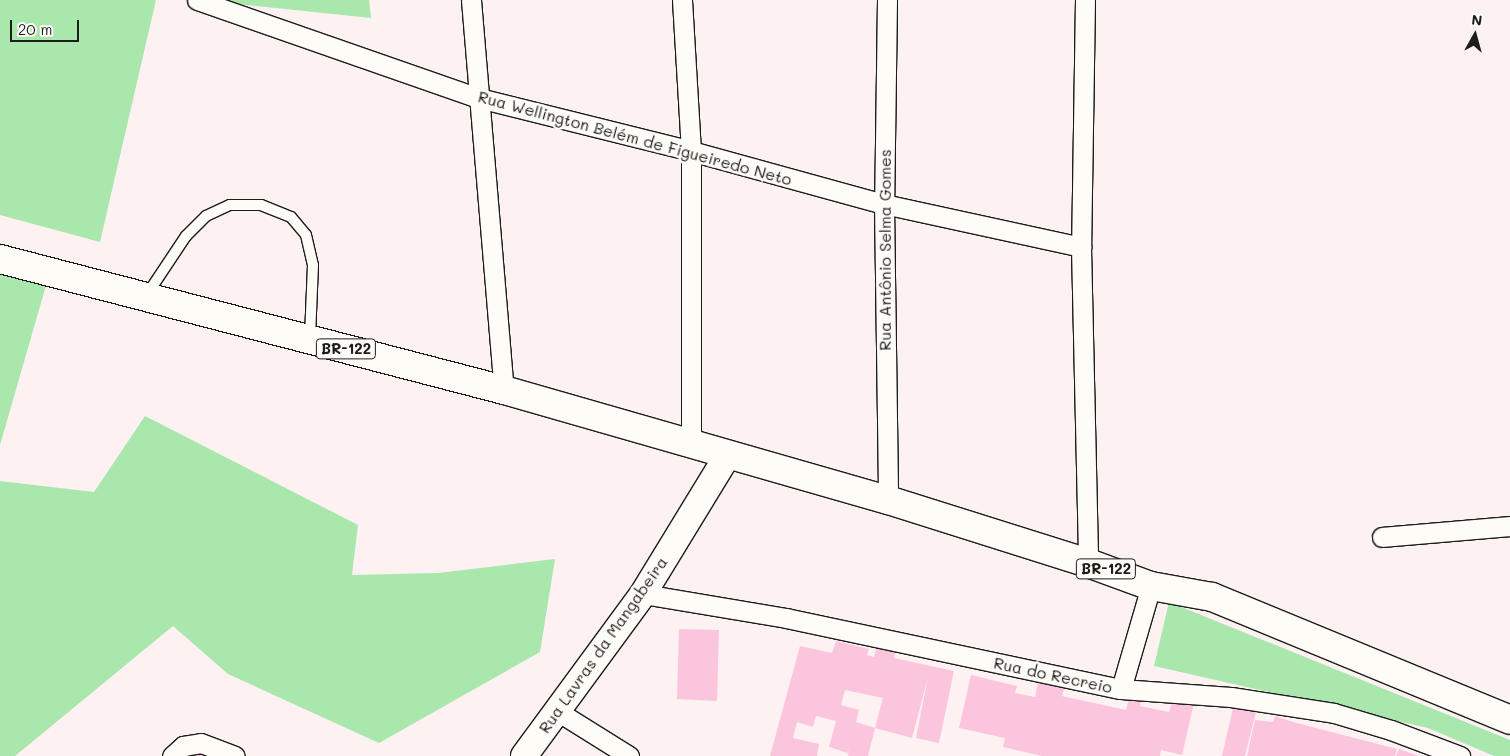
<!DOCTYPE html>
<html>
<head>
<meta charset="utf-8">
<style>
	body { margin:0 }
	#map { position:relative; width:1510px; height:756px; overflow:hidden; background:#fdf1f2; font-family:Mali,sans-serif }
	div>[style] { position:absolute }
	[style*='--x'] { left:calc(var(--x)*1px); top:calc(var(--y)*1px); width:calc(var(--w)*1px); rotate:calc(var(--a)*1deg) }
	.green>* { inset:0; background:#aae7ad }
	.building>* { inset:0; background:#fcc5de }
	.roads { filter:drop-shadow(1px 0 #1c1c1c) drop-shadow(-1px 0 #1c1c1c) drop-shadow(0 1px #1c1c1c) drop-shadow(0 -1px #1c1c1c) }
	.lane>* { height:10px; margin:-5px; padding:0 5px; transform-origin:5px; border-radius:5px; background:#fdfcf7 }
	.street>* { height:19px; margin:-9.5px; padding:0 9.5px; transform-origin:9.5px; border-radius:9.5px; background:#fdfcf7 }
	.secondary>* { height:26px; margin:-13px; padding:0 13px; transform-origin:13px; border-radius:13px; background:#fdfcf7 }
	.highway>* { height:28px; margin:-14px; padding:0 14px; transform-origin:14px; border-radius:14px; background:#fdfcf7 }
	span { translate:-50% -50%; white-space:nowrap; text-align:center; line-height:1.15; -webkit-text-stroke:5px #fdfcf7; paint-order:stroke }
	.shield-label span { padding:1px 4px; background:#fdfcf7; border:1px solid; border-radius:4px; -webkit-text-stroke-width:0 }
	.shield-label { font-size:15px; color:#1c1c1c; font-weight:700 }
	.street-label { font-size:16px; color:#1c1c1c }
	.north { position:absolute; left:1450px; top:10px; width:50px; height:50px; -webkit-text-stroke:4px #fdfcf7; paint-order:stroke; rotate:7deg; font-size:14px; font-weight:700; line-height:20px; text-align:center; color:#1c1c1c }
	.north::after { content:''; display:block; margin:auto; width:18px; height:22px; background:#1c1c1c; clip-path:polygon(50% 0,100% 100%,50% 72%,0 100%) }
	.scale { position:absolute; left:10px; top:20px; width:69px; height:22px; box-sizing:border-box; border:2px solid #1c1c1c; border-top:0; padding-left:6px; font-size:15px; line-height:18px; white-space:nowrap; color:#1c1c1c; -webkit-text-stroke:4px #fdfcf7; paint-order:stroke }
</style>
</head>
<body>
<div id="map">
	<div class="green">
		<i style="clip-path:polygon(0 0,156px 0,100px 242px,0 215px)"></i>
		<i style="clip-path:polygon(200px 0,369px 0,371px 18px)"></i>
		<i style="clip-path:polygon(0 271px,47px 282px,0 445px)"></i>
		<i style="clip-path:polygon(145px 416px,358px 525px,352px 575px,438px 573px,555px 559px,540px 652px,379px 743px,228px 674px,173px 626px,15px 756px,0 756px,0 481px,94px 492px)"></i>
		<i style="clip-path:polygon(1169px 602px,1510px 740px,1510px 756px,1494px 756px,1428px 728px,1154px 666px)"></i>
	</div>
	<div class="building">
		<i style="clip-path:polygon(679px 629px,719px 630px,717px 701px,677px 699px)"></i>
		<i style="clip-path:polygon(836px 641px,869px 649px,867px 655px,874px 657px,877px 646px,895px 651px,894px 658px,954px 671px,939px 743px,916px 738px,928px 677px,912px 738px,875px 728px,883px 698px,845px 690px,841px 705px,859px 710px,856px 722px,875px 728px,868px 756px,848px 756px,849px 747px,848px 753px,829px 747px,836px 721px,816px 716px,813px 727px,797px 722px,793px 738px,819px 744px,817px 756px,770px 756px,800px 646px,832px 653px)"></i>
		<i style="clip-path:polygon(971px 675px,1017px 686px,1015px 693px,1035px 697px,1038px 682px,1064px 688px,1062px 696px,1126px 710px,1130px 695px,1142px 697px,1140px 706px,1169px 712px,1173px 698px,1194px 703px,1182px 755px,1161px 750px,1160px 756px,1042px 756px,1003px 747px,1005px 738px,959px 728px)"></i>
		<i style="clip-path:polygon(1233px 708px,1256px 712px,1245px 756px,1222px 756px)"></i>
		<i style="clip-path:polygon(1275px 716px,1293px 722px,1397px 749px,1395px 756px,1247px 756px,1255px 720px,1273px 722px)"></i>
		<i style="clip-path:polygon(187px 744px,206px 756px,179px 756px)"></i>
		<i style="clip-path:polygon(1399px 749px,1419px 756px,1396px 756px)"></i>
	</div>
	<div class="roads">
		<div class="lane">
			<i style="--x:146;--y:296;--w:72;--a:-56.3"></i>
			<i style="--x:186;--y:236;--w:28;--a:-45"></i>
			<i style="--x:206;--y:216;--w:26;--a:-25"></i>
			<i style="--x:230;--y:205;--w:31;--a:0"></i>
			<i style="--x:261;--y:205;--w:32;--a:22"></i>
			<i style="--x:291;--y:217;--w:23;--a:50"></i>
			<i style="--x:306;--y:235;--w:31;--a:77"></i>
			<i style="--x:313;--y:265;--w:73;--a:92.4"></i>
		</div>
		<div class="street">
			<i style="--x:197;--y:0;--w:299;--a:19.2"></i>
			<i style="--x:479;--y:98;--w:219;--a:14"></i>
			<i style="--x:691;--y:151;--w:200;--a:15.4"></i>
			<i style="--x:884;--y:204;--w:202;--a:12.3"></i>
			<i style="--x:471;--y:0;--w:391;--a:85.2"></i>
			<i style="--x:682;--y:0;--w:151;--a:86.6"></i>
			<i style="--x:691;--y:151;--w:294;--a:90"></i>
			<i style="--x:887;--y:0;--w:204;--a:90.8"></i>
			<i style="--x:884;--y:204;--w:296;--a:89.2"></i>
			<i style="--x:1085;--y:0;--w:247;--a:90.9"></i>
			<i style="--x:1081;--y:247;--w:316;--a:88.7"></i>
			<i style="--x:1382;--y:537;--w:128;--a:-4.9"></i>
			<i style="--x:643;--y:594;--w:145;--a:9.5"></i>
			<i style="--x:786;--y:618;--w:342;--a:12"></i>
			<i style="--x:1121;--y:689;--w:110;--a:4.2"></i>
			<i style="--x:1231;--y:697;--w:104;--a:8.8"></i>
			<i style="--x:1334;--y:713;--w:59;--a:16.6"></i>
			<i style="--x:1391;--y:730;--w:74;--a:20.6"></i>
			<i style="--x:1121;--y:689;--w:107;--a:-73.8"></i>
			<i style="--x:557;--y:711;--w:85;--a:32"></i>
			<i style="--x:172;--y:756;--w:15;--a:-42"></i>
			<i style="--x:183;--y:746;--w:18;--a:-9"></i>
			<i style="--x:201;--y:743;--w:36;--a:21"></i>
		</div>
		<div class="secondary">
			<i style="--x:524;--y:756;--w:201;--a:-53.7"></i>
			<i style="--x:643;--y:594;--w:163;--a:-58.6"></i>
		</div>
		<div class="highway">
			<i style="--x:0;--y:259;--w:521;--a:14.57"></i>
			<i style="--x:504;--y:390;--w:399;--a:16"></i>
			<i style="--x:888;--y:500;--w:210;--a:17.5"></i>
			<i style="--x:1088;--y:563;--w:67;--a:20.1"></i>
			<i style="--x:1151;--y:586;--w:62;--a:10.2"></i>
			<i style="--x:1212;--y:597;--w:322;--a:22.4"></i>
		</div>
	</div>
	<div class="shield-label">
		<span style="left:346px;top:349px">BR-122</span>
		<span style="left:1106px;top:569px">BR-122</span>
	</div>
	<div class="street-label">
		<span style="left:635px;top:138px;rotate:15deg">Rua Wellington Belém de Figueiredo Neto</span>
		<span style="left:885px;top:250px;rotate:-90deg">Rua Antônio Selma Gomes</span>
		<span style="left:603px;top:645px;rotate:-55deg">Rua Lavras da Mangabeira</span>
		<span style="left:1053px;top:675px;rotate:12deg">Rua do Recreio</span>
	</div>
	<div class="north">N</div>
	<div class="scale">20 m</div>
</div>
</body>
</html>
